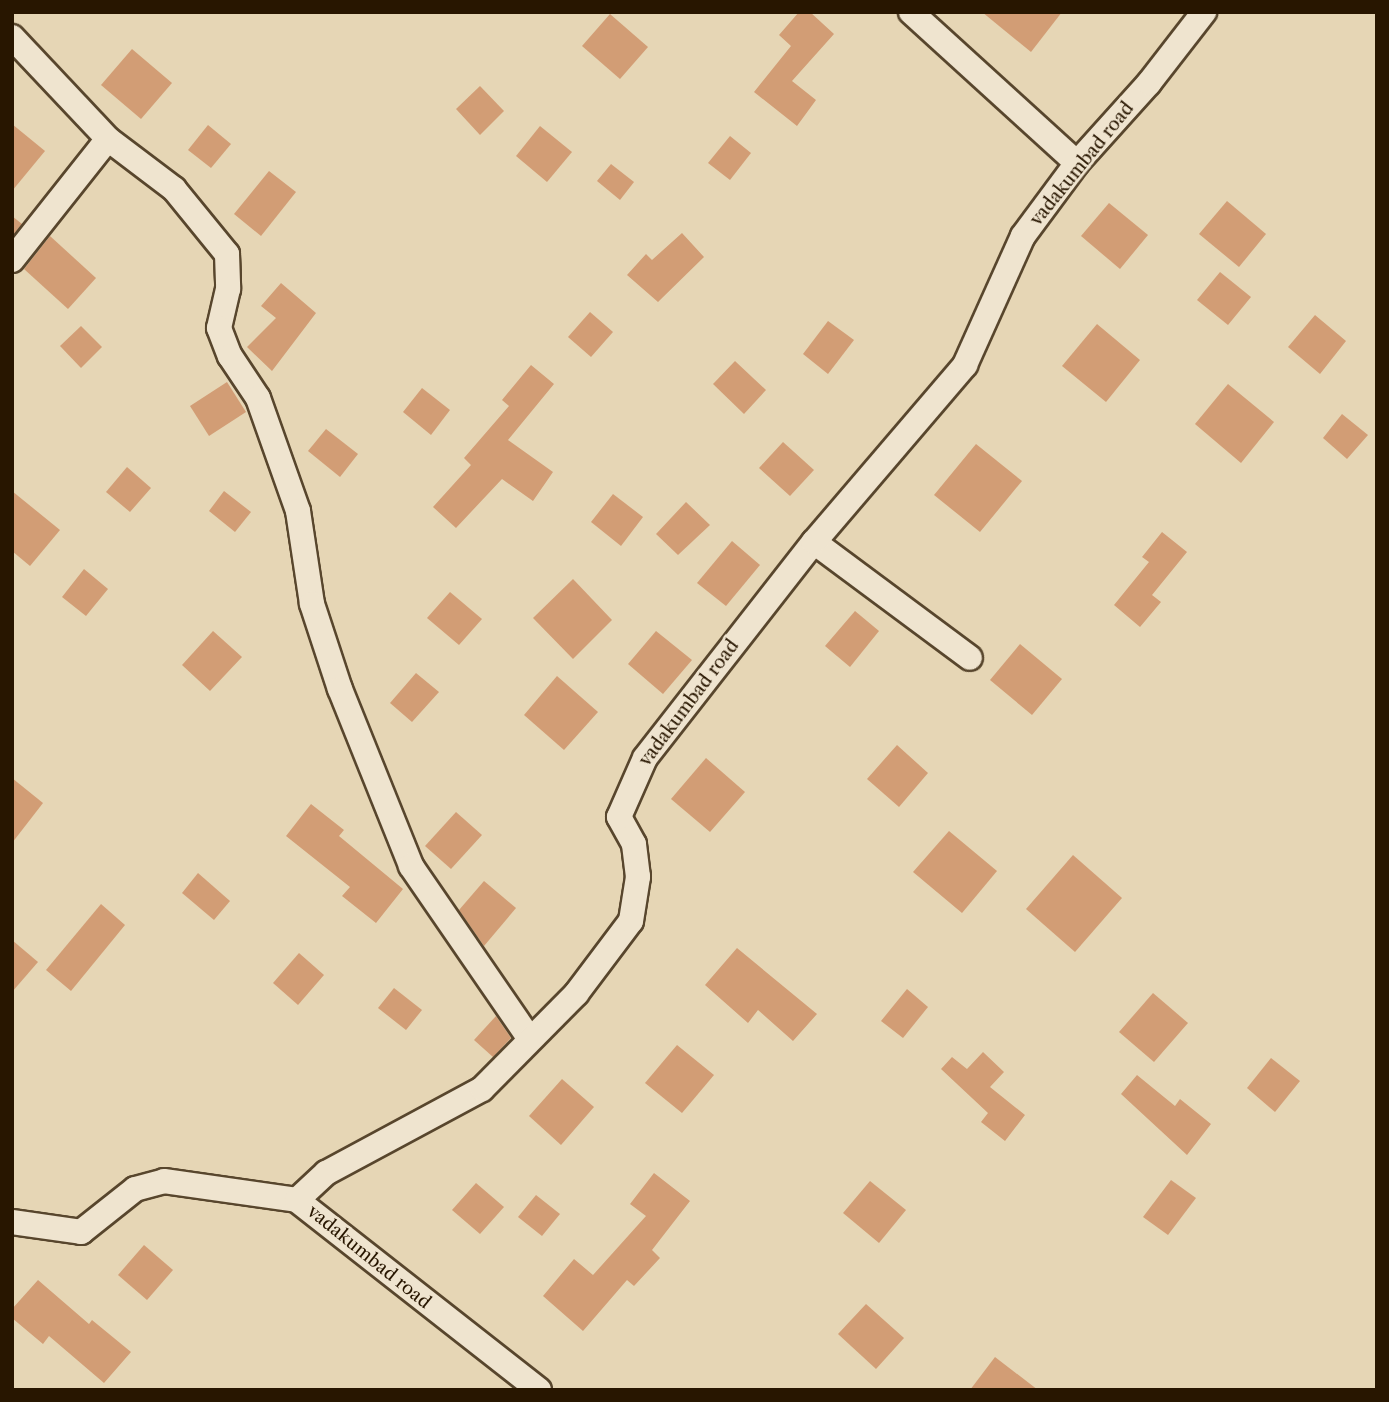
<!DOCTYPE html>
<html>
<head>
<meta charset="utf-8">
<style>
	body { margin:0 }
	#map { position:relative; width:1389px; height:1402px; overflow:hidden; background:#e6d6b5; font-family:"Libre Caslon Text",serif }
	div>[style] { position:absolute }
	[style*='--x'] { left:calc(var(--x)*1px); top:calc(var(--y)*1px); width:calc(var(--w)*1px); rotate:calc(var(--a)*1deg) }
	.building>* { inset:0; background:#d29d75 }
	.roads { filter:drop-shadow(2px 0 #58462d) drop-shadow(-2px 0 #58462d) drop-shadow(0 2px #58462d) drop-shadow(0 -2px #58462d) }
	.street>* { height:24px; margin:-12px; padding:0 12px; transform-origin:12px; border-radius:12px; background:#efe4cf }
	span { translate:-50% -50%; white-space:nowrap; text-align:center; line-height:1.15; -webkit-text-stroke:5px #efe4cf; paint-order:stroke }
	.street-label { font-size:18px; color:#281600 }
	.frame { position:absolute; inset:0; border:14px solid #281600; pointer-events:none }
</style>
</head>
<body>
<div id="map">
	<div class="building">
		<i style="clip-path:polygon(799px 12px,810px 12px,834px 34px,792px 81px,816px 100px,797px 126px,754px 92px,791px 46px,779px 35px)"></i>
		<i style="clip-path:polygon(982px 12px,1062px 12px,1031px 52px)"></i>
		<i style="clip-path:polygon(610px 14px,648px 47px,620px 79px,582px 46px)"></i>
		<i style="clip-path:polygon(132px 49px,172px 83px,141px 119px,101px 85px)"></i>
		<i style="clip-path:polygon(480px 86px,504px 111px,480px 135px,456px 109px)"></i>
		<i style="clip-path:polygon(12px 124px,45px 151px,12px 191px)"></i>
		<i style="clip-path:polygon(208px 125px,231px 144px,211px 168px,188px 150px)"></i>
		<i style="clip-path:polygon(540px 126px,572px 152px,547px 182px,516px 156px)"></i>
		<i style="clip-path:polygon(730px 136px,751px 153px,730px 180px,708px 163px)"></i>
		<i style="clip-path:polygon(611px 164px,634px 182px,620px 200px,597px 181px)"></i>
		<i style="clip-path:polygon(269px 171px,296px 192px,261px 236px,234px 214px)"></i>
		<i style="clip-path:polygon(1227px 201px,1266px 234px,1239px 267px,1199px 234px)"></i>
		<i style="clip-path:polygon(1109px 203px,1148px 235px,1120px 269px,1081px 236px)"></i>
		<i style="clip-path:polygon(12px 216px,22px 224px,12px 236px)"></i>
		<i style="clip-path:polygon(682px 233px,704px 257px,658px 302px,627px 275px,646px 254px,652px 260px)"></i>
		<i style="clip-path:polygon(50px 236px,96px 278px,68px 309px,24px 269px)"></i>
		<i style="clip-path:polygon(1220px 272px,1251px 297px,1228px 325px,1197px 300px)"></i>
		<i style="clip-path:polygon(281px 283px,316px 313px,272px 371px,247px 347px,276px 318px,261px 306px)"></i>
		<i style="clip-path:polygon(590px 312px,613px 332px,591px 357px,568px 337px)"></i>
		<i style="clip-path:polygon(1315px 315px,1346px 341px,1320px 374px,1288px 347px)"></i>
		<i style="clip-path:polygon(828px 321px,854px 340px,828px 374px,803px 354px)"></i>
		<i style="clip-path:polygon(1097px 324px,1140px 360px,1106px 402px,1062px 366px)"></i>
		<i style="clip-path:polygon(81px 326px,102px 347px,81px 368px,60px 346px)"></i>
		<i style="clip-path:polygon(735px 361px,766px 390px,744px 414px,713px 384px)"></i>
		<i style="clip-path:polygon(531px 365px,554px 384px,508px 440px,553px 472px,533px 501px,502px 479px,456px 528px,433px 507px,471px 465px,464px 458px,509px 406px,502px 400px)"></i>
		<i style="clip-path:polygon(227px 382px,246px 412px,209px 436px,190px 406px)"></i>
		<i style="clip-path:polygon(1228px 384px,1274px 422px,1241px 463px,1195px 424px)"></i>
		<i style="clip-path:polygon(422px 388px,450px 410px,431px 435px,403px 412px)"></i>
		<i style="clip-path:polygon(1342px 414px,1368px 435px,1347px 459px,1323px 438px)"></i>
		<i style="clip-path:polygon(326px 429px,358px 454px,340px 477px,308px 451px)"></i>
		<i style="clip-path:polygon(783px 442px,814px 470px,790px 496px,759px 468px)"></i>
		<i style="clip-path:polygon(976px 444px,1022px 481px,980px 532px,934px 495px)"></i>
		<i style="clip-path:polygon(127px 467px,151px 488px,130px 512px,106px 492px)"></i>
		<i style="clip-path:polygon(12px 491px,60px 530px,30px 566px,12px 551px)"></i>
		<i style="clip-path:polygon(224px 491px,251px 512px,235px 532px,209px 511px)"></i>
		<i style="clip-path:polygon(613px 494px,643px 517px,621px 546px,591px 522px)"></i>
		<i style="clip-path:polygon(686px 502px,710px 525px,678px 555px,656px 534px)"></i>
		<i style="clip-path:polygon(1162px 532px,1187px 552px,1152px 595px,1161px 602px,1140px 627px,1114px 605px,1149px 562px,1142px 557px)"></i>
		<i style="clip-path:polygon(732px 541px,760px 565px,726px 606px,697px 583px)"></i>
		<i style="clip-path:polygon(84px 569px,108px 589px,86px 616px,62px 597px)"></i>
		<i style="clip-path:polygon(573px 579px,612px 620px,573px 659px,533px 618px)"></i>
		<i style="clip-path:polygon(450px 592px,482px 619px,459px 645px,427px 618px)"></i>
		<i style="clip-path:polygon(855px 611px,879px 631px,850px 667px,825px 646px)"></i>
		<i style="clip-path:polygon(213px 631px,242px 657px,210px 691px,182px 665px)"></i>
		<i style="clip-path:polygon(656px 631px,692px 660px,663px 694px,628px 664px)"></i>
		<i style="clip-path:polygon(1020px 644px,1062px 679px,1032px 715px,990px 680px)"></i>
		<i style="clip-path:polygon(416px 673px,439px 692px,412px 722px,390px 703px)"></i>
		<i style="clip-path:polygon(557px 676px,598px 712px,564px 750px,524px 715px)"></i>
		<i style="clip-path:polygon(897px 745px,928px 773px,899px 807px,867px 779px)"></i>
		<i style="clip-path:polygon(706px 758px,745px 792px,710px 832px,671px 799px)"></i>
		<i style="clip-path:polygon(12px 778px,43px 803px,12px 843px)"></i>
		<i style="clip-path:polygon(311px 804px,344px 830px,339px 836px,403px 889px,376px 923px,342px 896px,350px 887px,286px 836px)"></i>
		<i style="clip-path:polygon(456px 812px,482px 835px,451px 869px,425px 846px)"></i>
		<i style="clip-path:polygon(949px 831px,997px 871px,962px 913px,913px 872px)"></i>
		<i style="clip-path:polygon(1073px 855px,1122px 898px,1075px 952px,1026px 909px)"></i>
		<i style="clip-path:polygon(198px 873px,230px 901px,214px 920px,182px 893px)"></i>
		<i style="clip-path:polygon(484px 881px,516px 908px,484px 946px,459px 910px)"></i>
		<i style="clip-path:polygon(101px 904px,125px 925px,71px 991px,46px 970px)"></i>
		<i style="clip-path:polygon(12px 940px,38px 962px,12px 992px)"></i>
		<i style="clip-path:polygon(737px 948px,817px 1014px,793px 1041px,758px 1010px,748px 1023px,705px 985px)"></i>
		<i style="clip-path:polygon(299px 953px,324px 975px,298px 1005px,273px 983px)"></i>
		<i style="clip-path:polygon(394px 988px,422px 1010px,406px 1030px,378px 1008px)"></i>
		<i style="clip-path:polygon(907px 989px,928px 1007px,903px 1038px,881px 1021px)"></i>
		<i style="clip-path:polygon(1153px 993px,1188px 1023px,1154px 1062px,1119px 1032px)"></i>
		<i style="clip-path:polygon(496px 1016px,511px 1038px,493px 1057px,474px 1040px)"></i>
		<i style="clip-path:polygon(677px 1045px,714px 1075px,682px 1113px,645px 1083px)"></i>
		<i style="clip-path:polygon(983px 1052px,1004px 1072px,990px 1087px,1025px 1115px,1005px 1141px,981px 1122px,988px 1113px,941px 1069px,952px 1057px,967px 1069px)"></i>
		<i style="clip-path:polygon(1271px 1058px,1300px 1081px,1275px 1112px,1247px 1088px)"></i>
		<i style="clip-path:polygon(1137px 1075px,1175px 1106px,1180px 1099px,1211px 1124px,1187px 1155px,1121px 1094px)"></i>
		<i style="clip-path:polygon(562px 1079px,594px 1107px,561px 1145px,529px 1116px)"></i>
		<i style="clip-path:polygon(654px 1173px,690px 1201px,652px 1250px,660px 1258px,634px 1286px,627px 1280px,583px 1331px,543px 1296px,574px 1259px,593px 1275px,646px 1216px,630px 1204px)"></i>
		<i style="clip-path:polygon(1171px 1180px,1196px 1198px,1168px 1235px,1143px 1217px)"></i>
		<i style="clip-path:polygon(870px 1181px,906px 1210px,879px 1243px,843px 1213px)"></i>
		<i style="clip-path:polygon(476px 1183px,504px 1207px,480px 1234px,452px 1210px)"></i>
		<i style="clip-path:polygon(536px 1195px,560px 1214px,542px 1236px,518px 1217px)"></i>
		<i style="clip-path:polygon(144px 1245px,173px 1270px,147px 1300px,118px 1275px)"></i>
		<i style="clip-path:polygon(38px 1280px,89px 1324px,92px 1320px,131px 1352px,104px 1383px,49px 1336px,43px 1344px,12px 1318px,12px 1309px)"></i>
		<i style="clip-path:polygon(866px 1304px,904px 1338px,876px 1369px,838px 1334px)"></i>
		<i style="clip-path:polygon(995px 1357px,1038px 1390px,970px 1390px)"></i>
	</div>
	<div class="roads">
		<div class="street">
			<i style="--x:911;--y:12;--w:224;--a:42.3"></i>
			<i style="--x:12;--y:37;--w:140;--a:46.7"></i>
			<i style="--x:108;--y:139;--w:83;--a:37.1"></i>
			<i style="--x:174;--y:189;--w:84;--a:50.8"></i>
			<i style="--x:227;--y:254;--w:35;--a:88"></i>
			<i style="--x:228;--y:289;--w:40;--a:103"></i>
			<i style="--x:219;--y:328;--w:30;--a:69"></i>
			<i style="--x:230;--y:356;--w:50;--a:56.3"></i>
			<i style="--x:258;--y:398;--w:120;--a:70.5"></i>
			<i style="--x:298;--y:511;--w:94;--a:81.4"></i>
			<i style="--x:312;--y:604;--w:89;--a:71.8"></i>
			<i style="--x:340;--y:689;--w:191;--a:68.1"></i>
			<i style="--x:411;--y:866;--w:210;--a:55.5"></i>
			<i style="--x:12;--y:260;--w:154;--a:-51.6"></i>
			<i style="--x:814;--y:542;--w:194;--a:36.6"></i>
			<i style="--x:12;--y:1222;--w:70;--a:8.2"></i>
			<i style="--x:81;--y:1232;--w:69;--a:-38.5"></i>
			<i style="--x:135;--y:1189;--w:30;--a:-15"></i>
			<i style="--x:164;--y:1181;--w:134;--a:8.1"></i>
			<i style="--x:539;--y:1390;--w:308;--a:-141.9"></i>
			<i style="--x:297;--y:1200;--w:40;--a:-43"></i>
			<i style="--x:326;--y:1173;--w:177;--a:-28.3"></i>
			<i style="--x:482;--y:1089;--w:134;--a:-45.3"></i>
			<i style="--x:576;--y:994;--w:91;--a:-53"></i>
			<i style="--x:631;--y:921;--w:45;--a:-81"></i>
			<i style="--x:638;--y:877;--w:33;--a:-97"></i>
			<i style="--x:634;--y:844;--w:31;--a:-119"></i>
			<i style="--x:619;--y:817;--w:64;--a:-66.2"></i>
			<i style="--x:645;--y:758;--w:274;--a:-52"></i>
			<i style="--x:814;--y:542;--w:233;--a:-49.5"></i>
			<i style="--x:965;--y:365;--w:141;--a:-65.8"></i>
			<i style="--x:1023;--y:236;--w:91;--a:-53.5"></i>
			<i style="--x:1077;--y:163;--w:108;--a:-48"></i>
			<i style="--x:1149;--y:83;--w:90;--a:-52.2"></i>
		</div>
	</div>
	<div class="street-label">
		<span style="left:1082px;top:164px;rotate:-51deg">vadakumbad road</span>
		<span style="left:689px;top:703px;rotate:-53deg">vadakumbad road</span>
		<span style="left:369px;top:1257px;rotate:39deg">vadakumbad road</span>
	</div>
	<div class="frame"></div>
</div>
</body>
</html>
